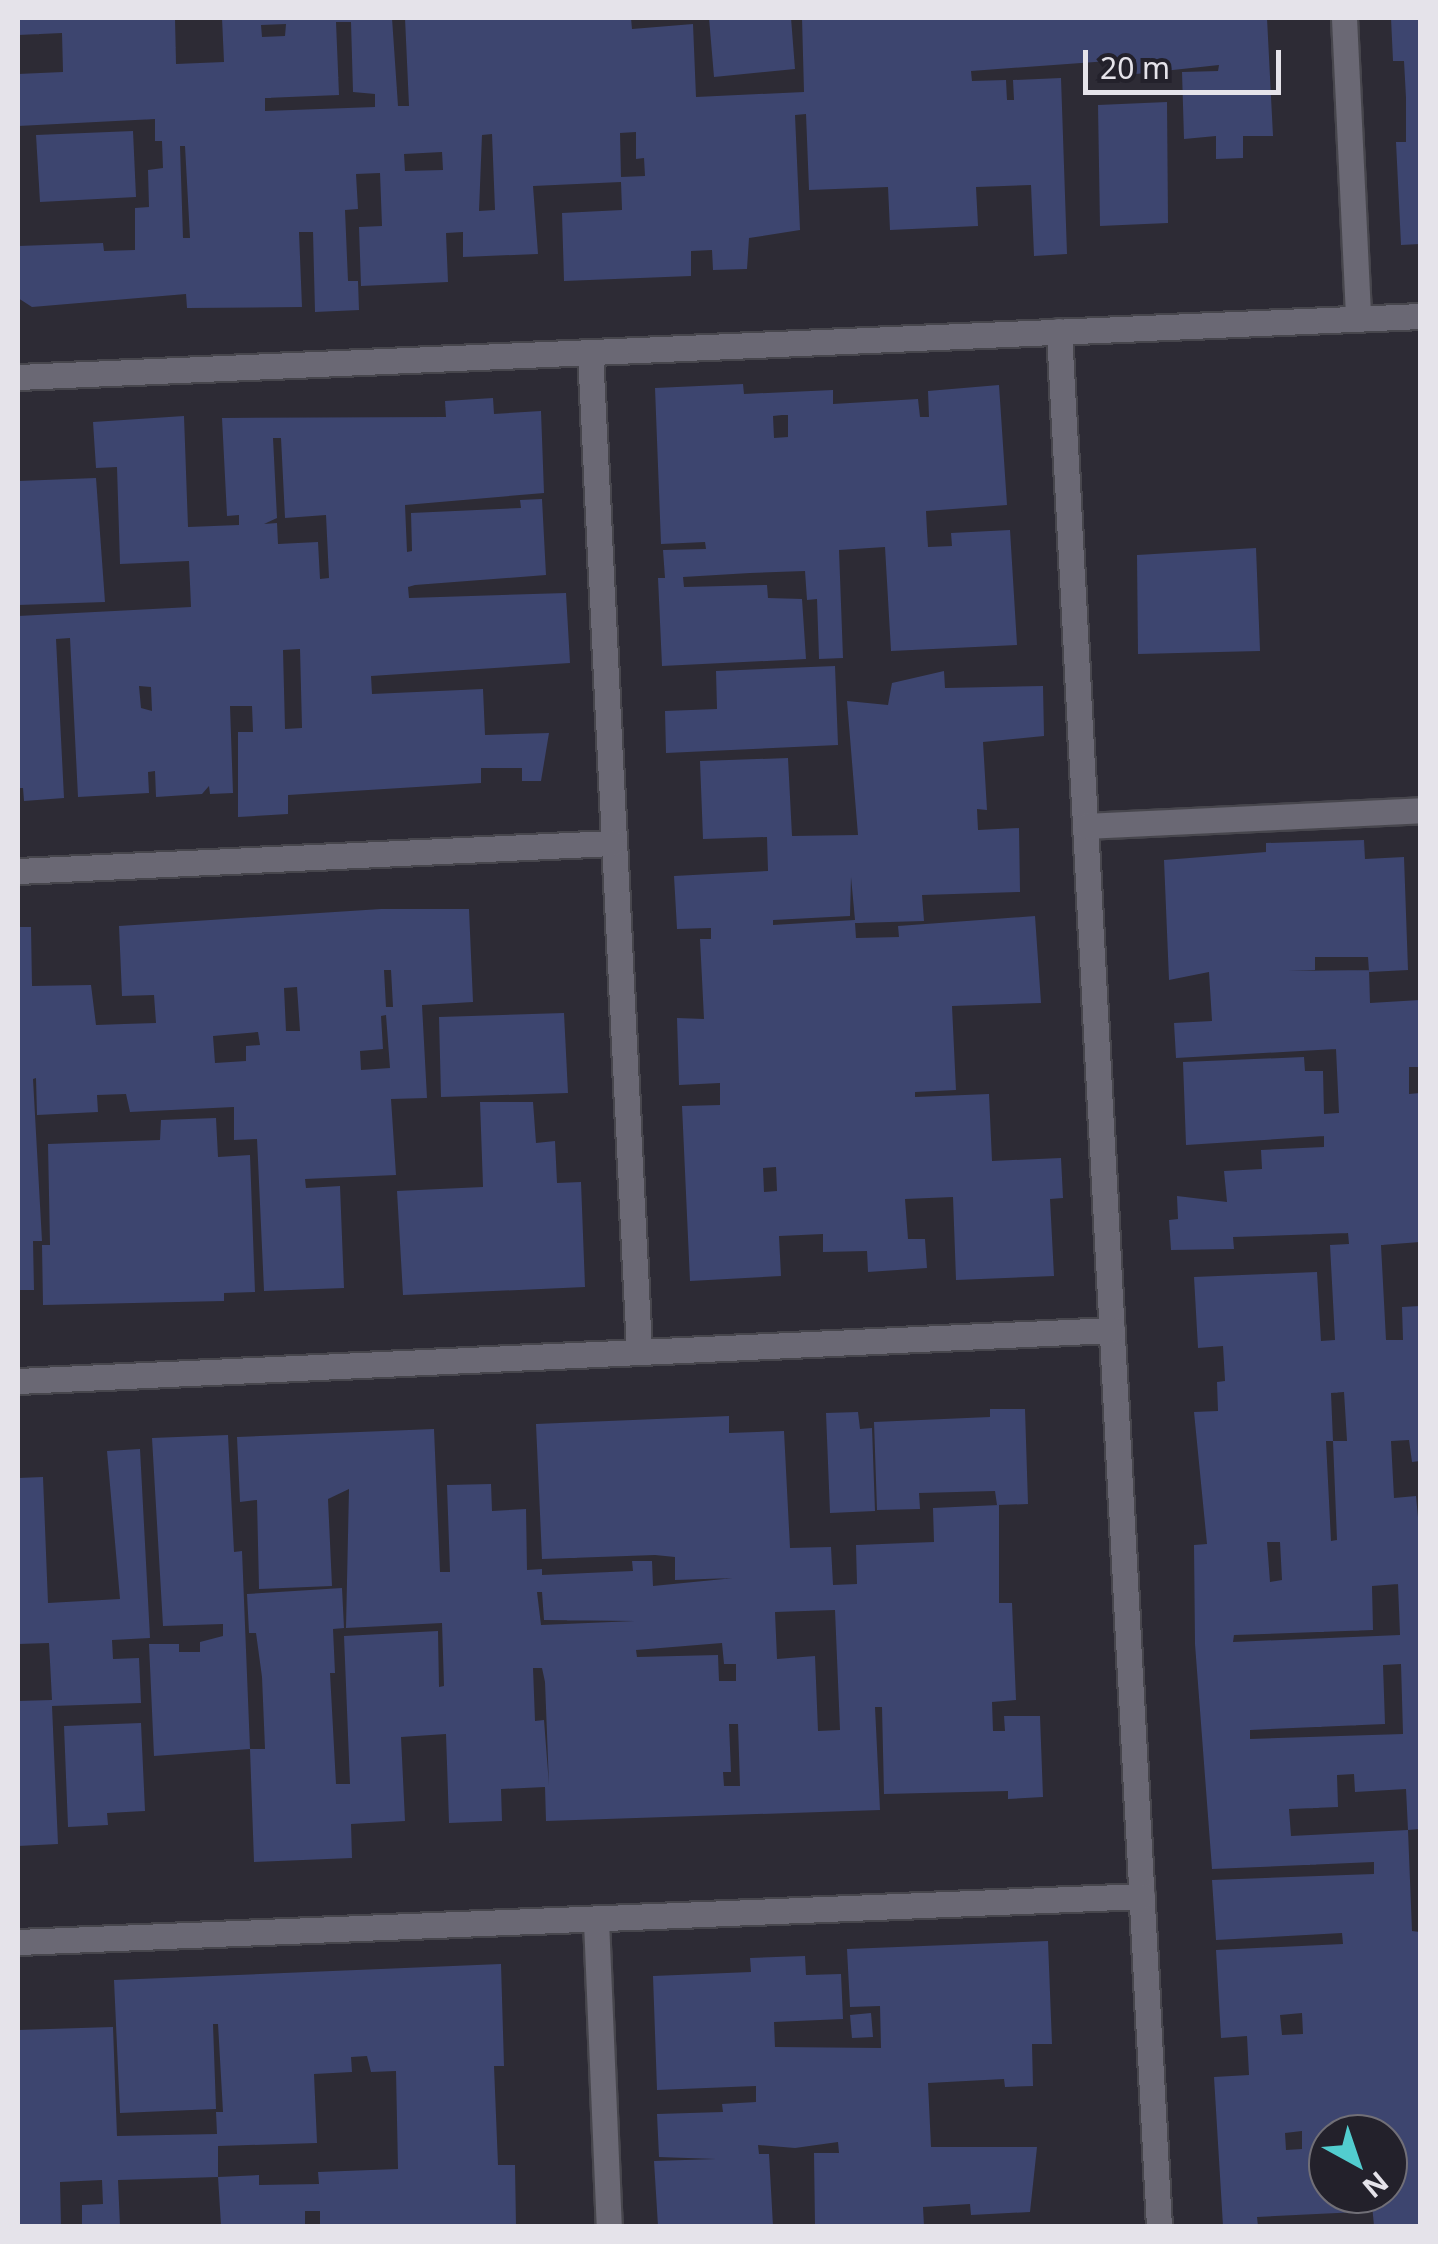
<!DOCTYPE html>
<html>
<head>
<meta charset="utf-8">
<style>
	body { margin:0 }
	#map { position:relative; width:1438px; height:2244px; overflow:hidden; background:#2d2b35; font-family:"Noto Sans",sans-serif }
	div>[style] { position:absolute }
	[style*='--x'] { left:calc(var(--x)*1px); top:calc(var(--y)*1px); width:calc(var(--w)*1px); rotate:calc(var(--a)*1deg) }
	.building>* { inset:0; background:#3d456f }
	.roads { filter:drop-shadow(2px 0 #47464d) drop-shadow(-2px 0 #47464d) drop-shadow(0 2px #47464d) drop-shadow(0 -2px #47464d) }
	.minor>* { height:25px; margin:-12.5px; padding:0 12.5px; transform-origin:12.5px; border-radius:12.5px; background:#6a6874 }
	span { translate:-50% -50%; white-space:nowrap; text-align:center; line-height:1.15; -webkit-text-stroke:8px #23212b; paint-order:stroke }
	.frame { position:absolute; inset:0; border:20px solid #e5e3ea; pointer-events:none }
	.north { position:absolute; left:1308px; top:2114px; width:100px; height:100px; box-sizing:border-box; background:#23212b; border:2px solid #716f77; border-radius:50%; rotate:140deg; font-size:28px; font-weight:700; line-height:40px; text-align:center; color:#e5e3ea }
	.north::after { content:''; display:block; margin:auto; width:35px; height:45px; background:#52cdcf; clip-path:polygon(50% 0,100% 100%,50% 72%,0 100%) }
	.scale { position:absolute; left:1083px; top:50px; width:198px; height:45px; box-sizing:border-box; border:5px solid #e5e3ea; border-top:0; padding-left:12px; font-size:30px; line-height:35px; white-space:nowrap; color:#e5e3ea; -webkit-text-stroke:8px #23212b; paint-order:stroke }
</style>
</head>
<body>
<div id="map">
	<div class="building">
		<i style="clip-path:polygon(evenodd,18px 18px,175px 18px,176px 64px,224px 62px,222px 18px,392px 18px,398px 106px,409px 106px,405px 18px,631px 18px,632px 29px,693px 24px,696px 97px,804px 92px,802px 18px,1267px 18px,1273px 136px,1243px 136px,1243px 158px,1216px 159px,1216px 136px,1184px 139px,1182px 72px,1218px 71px,1219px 65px,1136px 74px,1136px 59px,971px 71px,972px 81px,1006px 80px,1007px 100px,1014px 100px,1013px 80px,1061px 78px,1067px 254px,1034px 256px,1031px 185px,976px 187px,978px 226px,890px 230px,888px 187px,809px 190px,806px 114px,795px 115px,800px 230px,749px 238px,747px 269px,713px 270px,712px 250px,691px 251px,691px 276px,564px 281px,562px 213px,622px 210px,621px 182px,533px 186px,538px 254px,463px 257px,463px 232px,446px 233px,448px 282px,361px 286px,359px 227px,382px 226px,380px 173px,356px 174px,358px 209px,345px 210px,348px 281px,358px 281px,359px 310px,315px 312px,313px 232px,299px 232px,302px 307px,187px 308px,186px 294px,32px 307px,18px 298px,18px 246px,103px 243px,104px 251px,135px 250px,135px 208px,149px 207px,148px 170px,163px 168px,162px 141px,155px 141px,155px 119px,18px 126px,18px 74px,63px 72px,62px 33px,18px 35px,18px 18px,336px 22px,351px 22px,353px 92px,375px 94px,375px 107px,265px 111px,265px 98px,339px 95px,336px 22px,18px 18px,286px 24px,285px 36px,262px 37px,261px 25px,286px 24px,18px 18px,636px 132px,636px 159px,644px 158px,645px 176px,621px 177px,620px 133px,636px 132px,18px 18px,492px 134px,495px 210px,479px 211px,482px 135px,492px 134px,18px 18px,180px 146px,185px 146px,190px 238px,183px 238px,180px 146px,18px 18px,442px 152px,443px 170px,405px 171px,404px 154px,442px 152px)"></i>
		<i style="clip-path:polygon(709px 18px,791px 18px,795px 69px,714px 77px)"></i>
		<i style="clip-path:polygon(1391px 18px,1420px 18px,1420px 244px,1401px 245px,1396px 142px,1406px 142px,1406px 98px,1404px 61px,1393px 61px)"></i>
		<i style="clip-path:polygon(1167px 102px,1168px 223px,1100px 226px,1098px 105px)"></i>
		<i style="clip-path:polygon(133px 131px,136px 197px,40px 202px,36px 135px)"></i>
		<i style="clip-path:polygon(evenodd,743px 384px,744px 394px,833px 390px,833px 404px,918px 399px,920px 417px,929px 417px,928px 391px,999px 385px,1007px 505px,926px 511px,927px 531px,928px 547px,952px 546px,951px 533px,1010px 530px,1017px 645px,891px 651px,885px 547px,839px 550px,843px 658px,819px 659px,817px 599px,807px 600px,805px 571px,750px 573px,683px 577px,684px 587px,767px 585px,768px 598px,802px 599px,806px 659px,662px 666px,658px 578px,665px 578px,663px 550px,706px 549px,705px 542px,661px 544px,655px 388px,743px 384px,782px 415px,788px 415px,788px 437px,774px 438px,773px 416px,782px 415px)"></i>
		<i style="clip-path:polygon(evenodd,493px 398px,494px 414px,541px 411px,544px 493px,405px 505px,407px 552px,412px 551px,411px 513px,521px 508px,520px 500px,542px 499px,546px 575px,415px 585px,408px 587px,409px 598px,566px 593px,570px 663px,371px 676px,372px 694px,483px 689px,485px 735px,549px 733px,541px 781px,522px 781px,522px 768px,481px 768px,481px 783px,288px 795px,288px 814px,238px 817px,238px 732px,253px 732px,252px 706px,230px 706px,233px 793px,210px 794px,209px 786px,202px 794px,156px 797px,155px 771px,148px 772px,149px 793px,78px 797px,70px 638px,56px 639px,64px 798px,24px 801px,23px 788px,18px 788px,18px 616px,191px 607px,189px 561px,120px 564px,117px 467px,96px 468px,93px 422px,184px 416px,188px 527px,239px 525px,239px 515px,227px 516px,222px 418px,446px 417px,445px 401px,493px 398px,273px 438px,281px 438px,285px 518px,326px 515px,329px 578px,320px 579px,318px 542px,278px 544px,277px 523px,264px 524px,277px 518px,273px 438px,493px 398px,300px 649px,302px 728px,285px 729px,283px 650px,300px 649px,493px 398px,139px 686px,151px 687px,152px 711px,141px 708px,139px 686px)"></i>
		<i style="clip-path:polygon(96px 478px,105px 602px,18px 605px,18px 481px)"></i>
		<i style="clip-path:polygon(1256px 548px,1260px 651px,1138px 654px,1137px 555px)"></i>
		<i style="clip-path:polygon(835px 666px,838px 745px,666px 753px,665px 711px,717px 709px,716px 671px)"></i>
		<i style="clip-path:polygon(evenodd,944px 671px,945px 688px,1043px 686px,1044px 736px,983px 742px,987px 810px,977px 809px,978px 830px,1019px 828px,1020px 892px,922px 895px,924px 921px,855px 923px,856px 938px,899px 937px,898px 926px,1035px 916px,1041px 1003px,952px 1006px,956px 1090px,915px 1092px,915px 1097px,989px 1094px,992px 1161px,1061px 1158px,1063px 1198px,1050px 1199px,1054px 1276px,956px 1280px,953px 1197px,905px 1199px,908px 1239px,925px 1239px,927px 1268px,868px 1272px,867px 1251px,823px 1252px,823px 1234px,779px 1236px,781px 1276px,690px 1281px,682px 1106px,720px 1105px,720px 1083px,679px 1085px,677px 1018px,704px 1019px,700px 939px,711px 939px,711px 928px,677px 929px,674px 876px,768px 871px,767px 837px,703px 839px,700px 761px,788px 758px,792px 836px,858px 835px,847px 701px,888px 705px,892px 683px,944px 671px,851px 877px,855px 920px,773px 925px,773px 920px,850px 916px,851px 877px,944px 671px,776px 1167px,777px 1191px,764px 1192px,763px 1168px,776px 1167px)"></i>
		<i style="clip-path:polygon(evenodd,1364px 840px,1365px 859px,1404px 857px,1408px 970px,1369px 972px,1368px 957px,1315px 957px,1315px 970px,1288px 971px,1369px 970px,1370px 1003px,1420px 1000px,1420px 1067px,1409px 1067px,1409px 1094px,1420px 1093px,1420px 1242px,1381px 1245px,1386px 1340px,1403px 1340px,1402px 1307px,1420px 1306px,1420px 1461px,1412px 1462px,1409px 1440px,1391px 1441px,1394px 1498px,1416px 1496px,1420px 1538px,1420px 1829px,1408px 1830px,1412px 1931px,1420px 1932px,1420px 2226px,1374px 2226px,1371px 2194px,1388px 2194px,1388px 2134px,1366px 2129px,1328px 2134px,1328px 2194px,1357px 2194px,1358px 2212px,1257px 2217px,1258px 2226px,1223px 2226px,1214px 2077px,1249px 2075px,1247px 2036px,1221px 2038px,1216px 1950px,1343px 1944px,1342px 1933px,1216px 1940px,1212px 1880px,1374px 1874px,1374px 1862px,1212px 1869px,1195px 1644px,1194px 1545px,1207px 1544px,1194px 1412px,1218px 1411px,1217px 1382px,1225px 1381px,1223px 1346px,1198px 1348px,1194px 1277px,1317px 1272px,1321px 1341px,1335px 1340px,1330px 1245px,1349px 1244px,1348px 1233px,1233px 1237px,1234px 1249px,1171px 1250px,1169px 1220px,1178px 1219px,1177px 1196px,1227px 1202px,1224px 1171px,1262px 1169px,1261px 1150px,1324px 1147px,1324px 1136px,1186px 1145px,1183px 1062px,1304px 1057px,1305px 1071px,1323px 1071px,1324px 1114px,1339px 1113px,1336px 1049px,1176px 1058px,1174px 1023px,1212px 1021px,1209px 972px,1169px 980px,1164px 860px,1266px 852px,1266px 843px,1364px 840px,1344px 1392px,1347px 1441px,1333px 1441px,1337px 1540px,1331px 1541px,1326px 1441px,1333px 1441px,1331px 1393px,1344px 1392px,1364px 840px,1267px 1542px,1280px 1542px,1282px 1580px,1270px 1582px,1267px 1542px,1364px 840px,1398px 1584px,1400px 1635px,1233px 1642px,1234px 1635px,1373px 1630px,1372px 1586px,1398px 1584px,1364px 840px,1401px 1664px,1403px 1734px,1250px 1739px,1250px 1730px,1385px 1724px,1383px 1665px,1401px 1664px,1364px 840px,1354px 1774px,1355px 1792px,1406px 1789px,1408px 1830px,1291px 1836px,1289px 1809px,1338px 1807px,1337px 1775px,1354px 1774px,1364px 840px,1302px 2013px,1303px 2034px,1282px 2035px,1280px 2015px,1302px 2013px,1364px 840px,1302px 2131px,1302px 2149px,1286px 2150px,1285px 2133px,1302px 2131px)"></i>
		<i style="clip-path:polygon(evenodd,381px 909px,469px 909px,473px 1002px,422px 1005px,427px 1098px,391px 1099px,396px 1175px,305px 1179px,306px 1188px,340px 1186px,344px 1288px,264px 1291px,257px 1139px,234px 1140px,234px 1107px,130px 1112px,126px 1094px,97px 1095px,98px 1112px,37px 1115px,36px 1078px,33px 1079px,42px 1241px,33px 1241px,34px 1290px,18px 1290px,18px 927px,31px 927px,32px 986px,91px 985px,96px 1025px,124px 1024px,156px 1023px,154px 995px,122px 996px,119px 926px,381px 909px,384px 970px,391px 970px,393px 1007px,386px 1007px,384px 970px,381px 909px,297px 987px,300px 1031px,286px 1031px,284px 988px,297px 987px,381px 909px,386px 1015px,390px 1068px,361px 1070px,360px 1051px,383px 1049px,381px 1016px,386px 1015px,381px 909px,258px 1032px,260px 1045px,246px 1046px,246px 1061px,215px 1063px,213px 1036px,258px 1032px)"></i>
		<i style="clip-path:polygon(564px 1013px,568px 1093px,441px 1097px,439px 1017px)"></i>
		<i style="clip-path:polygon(480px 1102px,533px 1102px,536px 1143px,555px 1141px,557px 1183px,581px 1182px,585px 1287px,403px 1295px,397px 1191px,483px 1187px)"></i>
		<i style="clip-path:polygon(216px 1118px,218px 1157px,250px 1155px,255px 1292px,224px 1293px,224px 1301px,43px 1305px,42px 1245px,50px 1245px,48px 1144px,160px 1140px,161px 1120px)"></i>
		<i style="clip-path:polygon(990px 1409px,1025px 1409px,1028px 1504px,997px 1505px,995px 1491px,919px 1493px,920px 1509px,877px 1510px,874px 1422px,990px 1417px)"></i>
		<i style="clip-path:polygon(858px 1412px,860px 1429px,872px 1428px,875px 1511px,830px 1513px,826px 1413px)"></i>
		<i style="clip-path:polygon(evenodd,729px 1416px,729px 1433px,784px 1431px,790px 1548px,831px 1547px,833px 1585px,857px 1584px,856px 1545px,934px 1542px,933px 1508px,999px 1505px,999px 1603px,1012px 1603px,1016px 1700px,992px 1702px,993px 1731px,1005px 1731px,1004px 1716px,1040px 1716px,1043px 1797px,1008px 1799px,1008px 1791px,884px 1794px,882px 1707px,875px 1707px,880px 1810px,546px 1821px,545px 1787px,501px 1789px,502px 1821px,449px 1823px,446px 1734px,401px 1737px,405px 1821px,351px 1824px,352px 1858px,254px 1862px,250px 1749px,265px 1749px,262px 1677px,256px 1633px,249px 1633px,247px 1594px,342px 1588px,344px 1628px,333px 1629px,335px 1673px,330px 1673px,336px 1784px,350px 1784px,344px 1636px,438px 1631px,439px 1687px,444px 1686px,442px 1623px,346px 1628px,349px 1489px,328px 1499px,332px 1586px,259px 1589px,257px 1500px,240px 1502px,237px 1437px,434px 1429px,440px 1572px,450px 1572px,447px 1485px,491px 1484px,492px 1511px,526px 1509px,527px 1570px,542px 1569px,542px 1575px,633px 1571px,632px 1561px,652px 1561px,653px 1586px,734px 1578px,675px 1580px,675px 1557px,655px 1555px,542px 1559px,536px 1424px,729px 1416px,537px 1592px,542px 1592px,544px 1620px,635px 1621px,541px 1625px,537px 1592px,729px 1416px,835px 1610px,840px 1730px,818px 1731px,815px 1656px,777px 1659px,775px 1612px,835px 1610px,729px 1416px,722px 1643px,724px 1664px,736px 1664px,736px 1681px,719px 1681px,718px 1655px,637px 1657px,636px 1650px,722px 1643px,729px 1416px,533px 1668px,542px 1668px,545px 1682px,549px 1785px,544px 1720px,535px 1721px,533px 1668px,729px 1416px,729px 1724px,738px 1724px,740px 1786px,724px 1786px,723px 1772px,731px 1772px,729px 1724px)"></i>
		<i style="clip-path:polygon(228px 1435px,234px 1552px,242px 1551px,250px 1749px,154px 1756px,149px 1644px,179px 1644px,179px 1652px,200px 1652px,200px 1642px,223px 1636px,223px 1624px,163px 1626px,152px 1438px)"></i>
		<i style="clip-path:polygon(140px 1449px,150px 1638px,112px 1640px,113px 1659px,139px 1658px,141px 1703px,52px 1706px,58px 1844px,18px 1846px,18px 1701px,52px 1700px,49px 1643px,18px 1644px,18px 1478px,43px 1477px,48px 1603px,120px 1599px,107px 1451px)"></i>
		<i style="clip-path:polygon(141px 1723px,145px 1811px,107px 1813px,108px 1825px,68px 1827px,64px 1726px)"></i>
		<i style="clip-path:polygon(1048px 1941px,1052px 2044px,1032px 2044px,1033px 2086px,1005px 2087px,1004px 2079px,928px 2083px,931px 2147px,1037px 2147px,1030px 2212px,971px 2215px,970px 2204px,923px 2207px,924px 2226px,815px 2226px,814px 2153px,839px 2153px,838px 2142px,795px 2148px,758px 2145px,759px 2154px,769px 2154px,773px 2226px,658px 2226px,654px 2161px,716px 2159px,659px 2157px,657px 2114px,723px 2112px,722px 2104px,756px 2102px,756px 2086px,657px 2090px,653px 1976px,751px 1972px,750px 1958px,805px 1956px,806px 1975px,841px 1974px,843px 2019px,774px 2022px,775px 2047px,881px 2048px,880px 2006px,850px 2007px,847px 1949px)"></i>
		<i style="clip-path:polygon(501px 1964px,504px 2066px,494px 2066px,498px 2165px,515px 2165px,516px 2226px,320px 2226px,320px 2211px,305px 2211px,305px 2226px,221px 2225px,218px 2177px,259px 2175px,259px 2185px,319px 2184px,318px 2172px,398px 2169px,396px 2071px,371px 2072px,367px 2056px,351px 2057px,352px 2072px,314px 2074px,317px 2143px,218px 2146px,218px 2177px,118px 2180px,120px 2226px,82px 2226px,82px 2205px,103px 2204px,102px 2180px,60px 2182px,61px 2226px,18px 2226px,18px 2030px,113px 2027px,117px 2136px,217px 2134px,216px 2112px,223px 2112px,218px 2024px,213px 2024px,216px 2109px,120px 2113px,114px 1980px)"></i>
		<i style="clip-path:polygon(871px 2013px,873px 2037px,852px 2038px,850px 2015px)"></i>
	</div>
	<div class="roads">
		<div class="minor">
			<i style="--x:1344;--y:18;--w:301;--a:87.3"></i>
			<i style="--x:1059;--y:331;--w:1898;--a:86.98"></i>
			<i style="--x:590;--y:352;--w:1000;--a:87.19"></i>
			<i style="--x:18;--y:377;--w:1403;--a:-2.49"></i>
			<i style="--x:1086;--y:826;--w:334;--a:-2.7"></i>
			<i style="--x:18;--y:871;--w:595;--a:-2.7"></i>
			<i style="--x:18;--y:1381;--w:1095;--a:-2.67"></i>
			<i style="--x:596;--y:1921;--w:305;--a:87.6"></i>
			<i style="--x:18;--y:1942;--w:1125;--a:-2.34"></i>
		</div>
	</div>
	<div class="frame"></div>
	<div class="north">N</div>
	<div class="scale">20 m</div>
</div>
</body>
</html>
